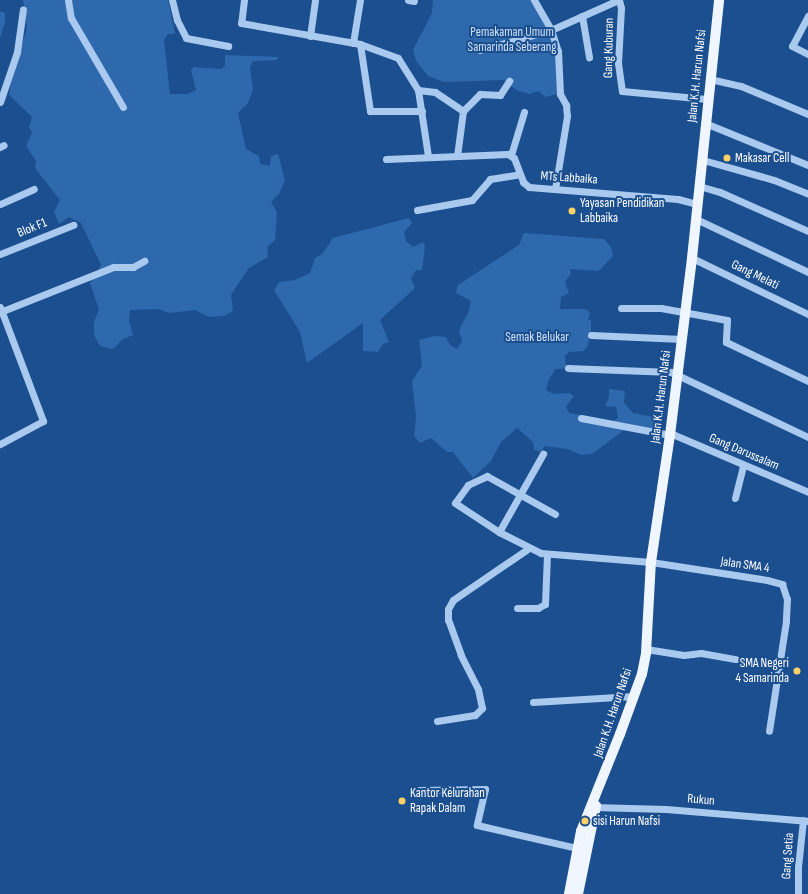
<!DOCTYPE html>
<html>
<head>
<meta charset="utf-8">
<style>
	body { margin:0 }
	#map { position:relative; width:808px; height:894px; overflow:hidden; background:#1b4f8f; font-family:"Sofia Sans Condensed",sans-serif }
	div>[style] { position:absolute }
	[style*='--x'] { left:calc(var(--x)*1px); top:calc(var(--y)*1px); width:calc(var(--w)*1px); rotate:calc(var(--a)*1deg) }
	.green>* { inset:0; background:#2e69ad }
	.minor>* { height:7px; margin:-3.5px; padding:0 3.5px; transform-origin:3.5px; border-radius:3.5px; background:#a9c9ee }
	.major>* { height:10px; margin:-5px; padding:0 5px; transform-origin:5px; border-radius:5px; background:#f0f6ff }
	.dots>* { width:11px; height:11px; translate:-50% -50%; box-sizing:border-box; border:2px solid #1b4f8f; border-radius:50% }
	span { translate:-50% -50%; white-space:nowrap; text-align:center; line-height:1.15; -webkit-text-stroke:4px #1b4f8f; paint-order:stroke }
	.park-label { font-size:13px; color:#cfe3fa }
	.street-label { font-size:13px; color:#fff }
	.poi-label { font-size:13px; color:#fff }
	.left { translate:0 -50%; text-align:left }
	.right { translate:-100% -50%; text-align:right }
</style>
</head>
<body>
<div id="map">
	<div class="green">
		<i style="clip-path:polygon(23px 0,168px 0,175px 34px,168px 34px,164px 40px,170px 94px,188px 94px,196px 90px,191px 70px,194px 67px,221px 69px,225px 66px,225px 55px,278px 57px,277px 60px,253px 61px,250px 68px,253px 89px,248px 103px,238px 113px,246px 149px,259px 156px,260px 164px,270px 166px,271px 156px,278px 154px,285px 180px,279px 194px,271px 202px,277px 212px,275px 240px,267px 247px,268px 257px,249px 268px,236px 287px,231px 295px,233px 311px,224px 316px,209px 317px,195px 310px,169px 313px,158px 309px,130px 310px,129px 321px,133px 335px,123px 339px,113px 349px,100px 346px,94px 335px,94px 322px,99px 309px,90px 283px,101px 265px,81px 223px,69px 217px,59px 224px,54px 212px,60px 200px,35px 168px,36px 161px,26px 146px,32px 133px,29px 127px,32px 117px,9px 95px,12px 75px,27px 29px)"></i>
		<i style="clip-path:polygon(433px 0,538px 0,547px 17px,563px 73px,562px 93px,545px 97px,539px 91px,529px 94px,516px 90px,504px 80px,444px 82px,428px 76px,416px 61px,413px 50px,432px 13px)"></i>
		<i style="clip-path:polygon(0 11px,5px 13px,5px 22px,0 38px)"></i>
		<i style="clip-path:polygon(409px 218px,412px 223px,404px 232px,406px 241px,413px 247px,423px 242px,425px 246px,422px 270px,416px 270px,411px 278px,415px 288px,380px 320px,389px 342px,383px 344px,378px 352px,363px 351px,363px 323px,307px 363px,300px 332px,274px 290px,279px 282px,295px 280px,310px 273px,315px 258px,322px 254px,333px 238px)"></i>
		<i style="clip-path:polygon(524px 233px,604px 239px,611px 247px,613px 256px,599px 271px,570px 269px,571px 273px,565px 282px,569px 293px,561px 297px,560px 309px,586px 309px,590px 313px,588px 320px,591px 320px,591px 331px,587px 348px,583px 351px,569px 352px,565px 356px,566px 367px,578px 368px,556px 369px,549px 379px,546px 390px,553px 394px,569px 393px,574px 396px,566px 407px,569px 413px,613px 421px,618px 418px,616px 407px,605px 406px,609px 397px,609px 389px,625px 391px,624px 403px,633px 413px,659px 418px,660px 427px,656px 432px,640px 426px,624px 430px,592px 454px,581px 455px,568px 449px,544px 446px,542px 452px,534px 450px,533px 442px,517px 428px,501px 442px,491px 461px,473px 478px,453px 452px,447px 452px,431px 438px,420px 443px,414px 436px,416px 417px,412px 381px,422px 366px,419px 340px,435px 336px,446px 337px,450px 345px,457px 349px,462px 341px,459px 332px,461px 326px,468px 313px,471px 301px,456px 293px,458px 285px,519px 245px)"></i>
	</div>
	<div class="minor">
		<i style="--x:68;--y:0;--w:18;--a:81"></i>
		<i style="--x:71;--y:18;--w:103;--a:59.7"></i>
		<i style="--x:172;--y:0;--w:21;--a:76"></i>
		<i style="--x:177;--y:20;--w:20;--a:63"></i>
		<i style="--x:186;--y:38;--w:43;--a:10.8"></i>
		<i style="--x:244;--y:0;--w:23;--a:97"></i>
		<i style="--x:241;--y:23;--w:121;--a:10"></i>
		<i style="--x:360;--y:44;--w:40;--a:20.2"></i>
		<i style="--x:398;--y:58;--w:38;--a:58"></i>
		<i style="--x:418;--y:90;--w:67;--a:81.4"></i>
		<i style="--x:408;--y:0;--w:6;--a:9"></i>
		<i style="--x:534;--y:0;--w:34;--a:60"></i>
		<i style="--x:551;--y:30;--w:73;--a:-24.1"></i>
		<i style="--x:619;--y:0;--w:8;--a:76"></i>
		<i style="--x:621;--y:8;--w:55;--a:93.1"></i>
		<i style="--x:618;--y:63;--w:28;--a:82"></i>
		<i style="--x:622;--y:91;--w:85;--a:5.4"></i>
		<i style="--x:582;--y:16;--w:42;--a:80.3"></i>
		<i style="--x:808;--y:16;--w:34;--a:118"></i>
		<i style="--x:792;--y:46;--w:18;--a:27"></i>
		<i style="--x:310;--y:36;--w:36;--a:-82"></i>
		<i style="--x:353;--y:43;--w:44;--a:-80.8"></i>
		<i style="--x:360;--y:44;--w:68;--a:81.5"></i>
		<i style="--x:370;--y:111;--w:52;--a:0"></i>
		<i style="--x:480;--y:50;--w:74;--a:-15.7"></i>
		<i style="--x:551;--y:30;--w:22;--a:72"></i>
		<i style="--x:558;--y:51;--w:43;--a:87.3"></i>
		<i style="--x:560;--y:94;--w:13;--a:61"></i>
		<i style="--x:566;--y:105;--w:11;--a:85"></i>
		<i style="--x:567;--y:116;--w:74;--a:99.3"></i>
		<i style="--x:710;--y:79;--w:32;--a:13"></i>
		<i style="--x:741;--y:86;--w:73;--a:22.7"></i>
		<i style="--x:418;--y:90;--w:17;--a:7"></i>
		<i style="--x:435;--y:92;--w:34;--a:34"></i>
		<i style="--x:0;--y:102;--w:53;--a:-71.2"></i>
		<i style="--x:17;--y:52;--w:43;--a:-82.1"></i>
		<i style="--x:705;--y:123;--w:111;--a:22.2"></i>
		<i style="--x:0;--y:147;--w:4;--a:-27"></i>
		<i style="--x:511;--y:155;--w:45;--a:-73.2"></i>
		<i style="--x:457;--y:156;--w:45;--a:-82.4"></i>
		<i style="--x:463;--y:111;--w:24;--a:-45"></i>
		<i style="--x:480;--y:94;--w:20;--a:3"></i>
		<i style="--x:500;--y:95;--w:17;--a:-57"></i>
		<i style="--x:386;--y:159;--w:122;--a:-2.3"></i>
		<i style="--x:508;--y:154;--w:7;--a:34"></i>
		<i style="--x:514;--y:158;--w:26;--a:69"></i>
		<i style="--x:523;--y:182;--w:8;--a:40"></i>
		<i style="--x:529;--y:187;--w:149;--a:4.6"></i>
		<i style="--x:678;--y:199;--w:20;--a:15"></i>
		<i style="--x:703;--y:160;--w:74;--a:15.7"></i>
		<i style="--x:774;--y:180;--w:37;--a:22"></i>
		<i style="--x:699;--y:186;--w:22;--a:16"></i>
		<i style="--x:720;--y:192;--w:96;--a:23.9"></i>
		<i style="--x:0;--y:204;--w:37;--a:-24"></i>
		<i style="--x:417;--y:210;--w:56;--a:-10.3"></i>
		<i style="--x:472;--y:200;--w:28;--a:-49"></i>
		<i style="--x:490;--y:179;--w:30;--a:-9"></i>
		<i style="--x:696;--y:219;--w:124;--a:25.3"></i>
		<i style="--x:0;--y:254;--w:79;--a:-21.7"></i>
		<i style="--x:692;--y:258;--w:129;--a:25.8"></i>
		<i style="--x:0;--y:307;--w:122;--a:69.3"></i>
		<i style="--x:43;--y:421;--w:49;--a:151.9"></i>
		<i style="--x:621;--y:308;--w:40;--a:0"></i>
		<i style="--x:661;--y:308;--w:67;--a:10.3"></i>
		<i style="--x:727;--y:320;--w:22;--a:93"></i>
		<i style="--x:726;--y:342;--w:91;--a:25.4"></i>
		<i style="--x:0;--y:312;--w:122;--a:-21.7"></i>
		<i style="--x:113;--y:267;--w:20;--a:0"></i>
		<i style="--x:133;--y:267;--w:13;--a:-29"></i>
		<i style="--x:591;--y:335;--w:91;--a:2.5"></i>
		<i style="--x:568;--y:368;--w:103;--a:2.2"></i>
		<i style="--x:671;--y:372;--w:152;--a:25.4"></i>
		<i style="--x:581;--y:418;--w:91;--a:10.8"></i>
		<i style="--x:670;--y:433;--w:150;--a:23.1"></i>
		<i style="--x:735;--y:498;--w:34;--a:-76"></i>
		<i style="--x:555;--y:514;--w:78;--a:-150.8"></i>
		<i style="--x:487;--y:476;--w:21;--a:155"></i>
		<i style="--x:468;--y:485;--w:22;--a:126"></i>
		<i style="--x:455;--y:503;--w:53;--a:33.4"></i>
		<i style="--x:499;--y:532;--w:47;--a:26.6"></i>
		<i style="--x:541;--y:553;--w:110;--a:4.7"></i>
		<i style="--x:651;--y:562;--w:117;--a:8.8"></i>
		<i style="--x:767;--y:580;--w:16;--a:15"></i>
		<i style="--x:782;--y:584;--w:16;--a:72"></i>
		<i style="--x:787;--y:599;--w:22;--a:93"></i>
		<i style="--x:786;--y:621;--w:111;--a:98.8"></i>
		<i style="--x:499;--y:532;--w:90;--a:-60.6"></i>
		<i style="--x:517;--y:608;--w:21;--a:0"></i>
		<i style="--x:538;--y:608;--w:8;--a:-30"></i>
		<i style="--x:545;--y:604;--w:49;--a:-87.7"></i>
		<i style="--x:646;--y:649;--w:38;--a:9"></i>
		<i style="--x:684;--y:655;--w:17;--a:-7"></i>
		<i style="--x:701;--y:653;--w:35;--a:10"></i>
		<i style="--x:533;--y:702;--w:101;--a:-3.4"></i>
		<i style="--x:437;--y:721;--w:38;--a:-9"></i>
		<i style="--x:475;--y:715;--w:10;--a:-45"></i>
		<i style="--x:482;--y:708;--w:19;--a:-102"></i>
		<i style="--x:478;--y:689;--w:38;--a:-117"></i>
		<i style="--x:461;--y:655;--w:37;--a:-110"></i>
		<i style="--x:448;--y:620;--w:11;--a:-90"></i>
		<i style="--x:448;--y:609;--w:10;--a:-61"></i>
		<i style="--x:453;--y:600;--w:92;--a:-34.4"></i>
		<i style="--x:419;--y:790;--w:66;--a:-0.9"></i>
		<i style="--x:485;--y:789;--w:37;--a:103"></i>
		<i style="--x:477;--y:825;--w:103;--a:13"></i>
		<i style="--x:593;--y:807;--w:73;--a:1.6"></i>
		<i style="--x:666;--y:809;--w:143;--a:4.8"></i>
		<i style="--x:798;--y:894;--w:27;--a:-90"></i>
		<i style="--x:798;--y:867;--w:47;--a:-83.9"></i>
	</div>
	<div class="major">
		<i style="--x:569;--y:894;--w:64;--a:-79.2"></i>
		<i style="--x:581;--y:831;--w:105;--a:-68.1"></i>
		<i style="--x:620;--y:734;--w:64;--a:-69.9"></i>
		<i style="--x:642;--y:674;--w:21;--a:-79"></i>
		<i style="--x:646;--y:653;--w:91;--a:-86.9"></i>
		<i style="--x:651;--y:562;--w:128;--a:-81.5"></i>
		<i style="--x:670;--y:435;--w:178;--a:-82.9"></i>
		<i style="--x:692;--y:258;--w:259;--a:-84"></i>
		<i style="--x:578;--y:894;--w:90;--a:-78.4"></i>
	</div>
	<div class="dots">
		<i style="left:727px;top:158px;background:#ffd166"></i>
		<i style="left:572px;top:211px;background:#ffd166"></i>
		<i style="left:797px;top:671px;background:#ffd166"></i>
		<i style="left:402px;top:801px;background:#ffd166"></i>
		<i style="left:585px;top:821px;background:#ffd166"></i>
	</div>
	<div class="park-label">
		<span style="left:512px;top:40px">Pemakaman Umum<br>Samarinda Seberang</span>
		<span style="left:537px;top:337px">Semak Belukar</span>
	</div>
	<div class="street-label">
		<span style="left:609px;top:48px;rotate:-89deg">Gang Kuburan</span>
		<span style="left:697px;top:76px;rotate:-84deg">Jalan K.H. Harun Nafsi</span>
		<span style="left:569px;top:178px;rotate:4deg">MTs Labbaika</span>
		<span style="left:32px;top:228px;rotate:-22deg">Blok F1</span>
		<span style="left:755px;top:275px;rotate:26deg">Gang Melati</span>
		<span style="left:661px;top:397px;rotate:-83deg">Jalan K.H. Harun Nafsi</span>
		<span style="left:744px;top:452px;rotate:23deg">Gang Darussalam</span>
		<span style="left:745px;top:565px;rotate:8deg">Jalan SMA 4</span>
		<span style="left:613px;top:713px;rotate:-71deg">Jalan K.H. Harun Nafsi</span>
		<span style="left:701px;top:800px;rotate:5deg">Rukun</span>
		<span style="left:788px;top:856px;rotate:-86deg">Gang Setia</span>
	</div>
	<div class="poi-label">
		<span class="left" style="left:735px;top:158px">Makasar Cell</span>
		<span class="left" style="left:580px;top:211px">Yayasan Pendidikan<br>Labbaika</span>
		<span class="right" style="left:789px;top:671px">SMA Negeri<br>4 Samarinda</span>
		<span class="left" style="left:410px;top:801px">Kantor Kelurahan<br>Rapak Dalam</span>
		<span class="left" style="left:593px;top:821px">sisi Harun Nafsi</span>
	</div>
</div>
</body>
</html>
